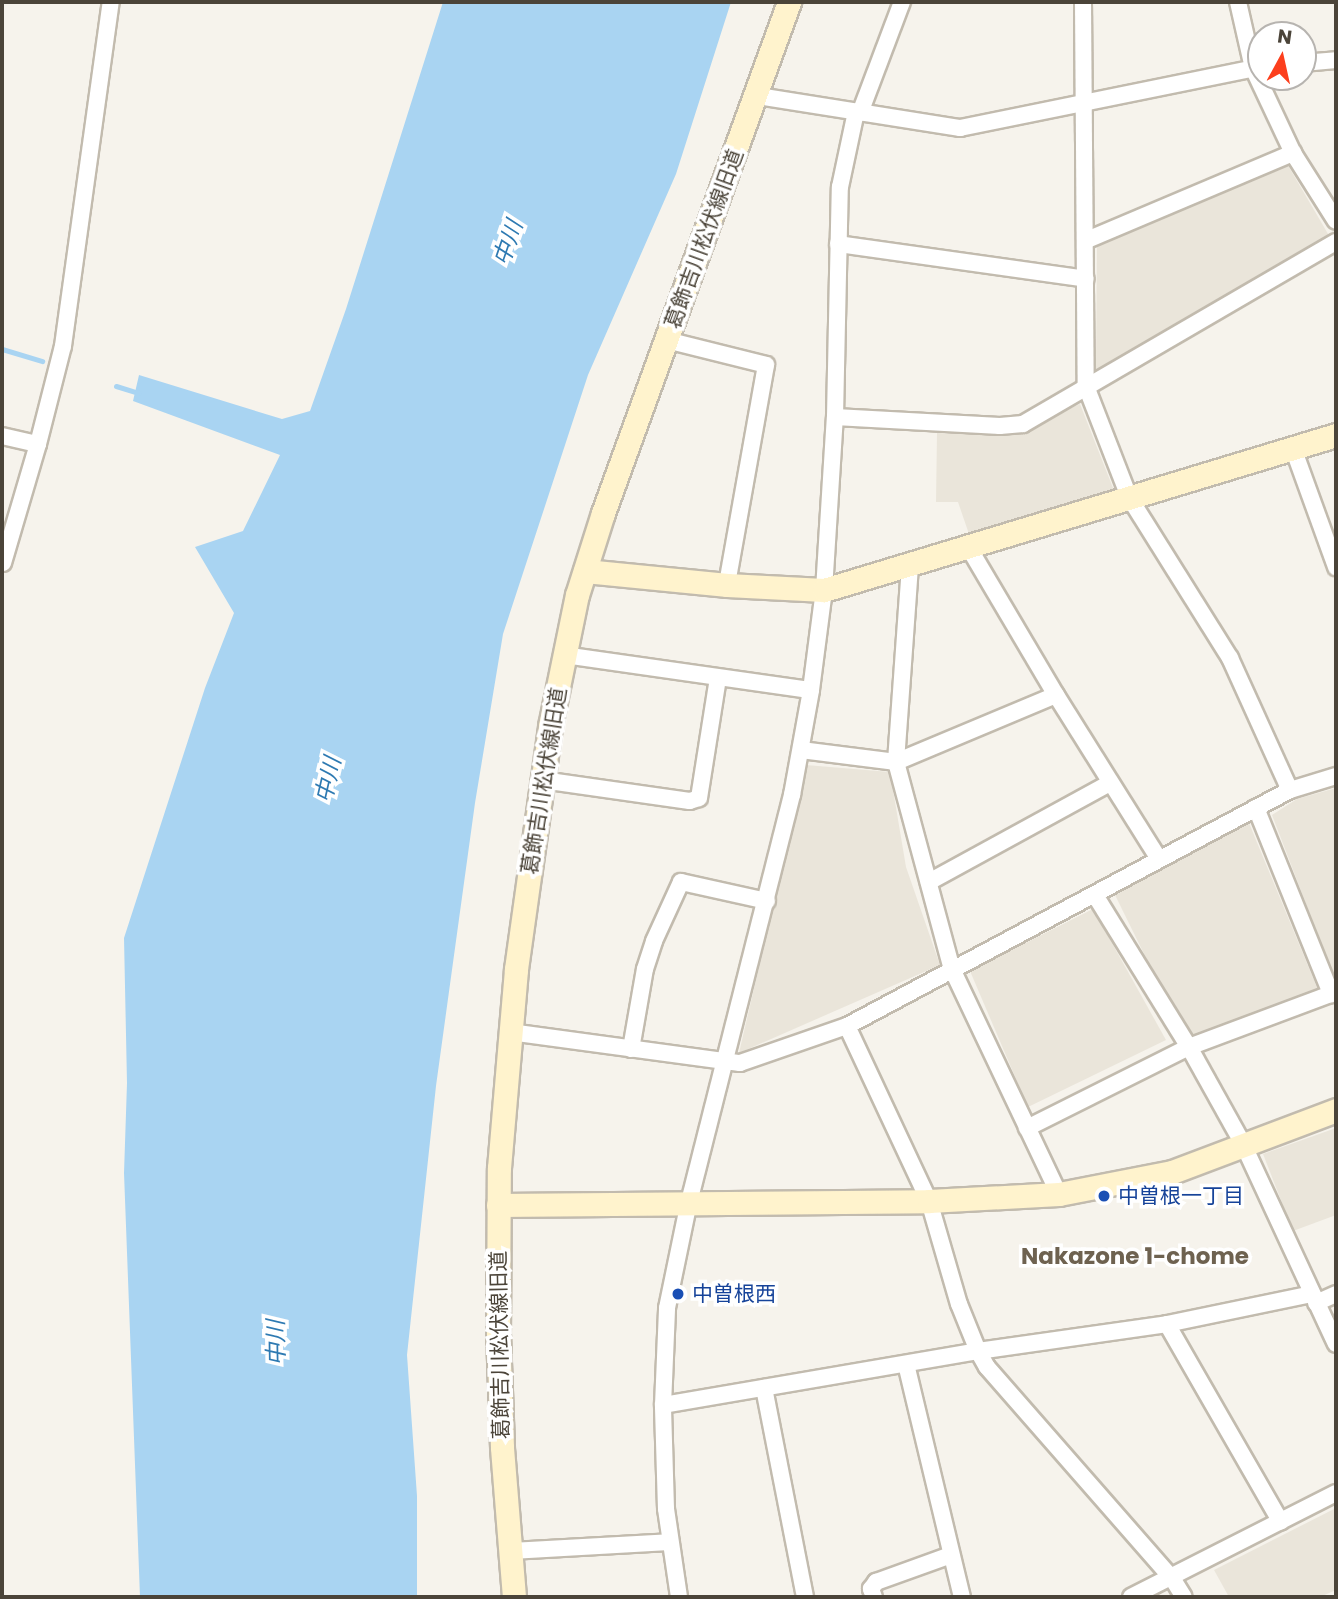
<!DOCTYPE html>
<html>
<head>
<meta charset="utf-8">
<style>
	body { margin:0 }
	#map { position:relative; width:1338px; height:1599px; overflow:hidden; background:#f6f3ec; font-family:Poppins,"Noto Sans JP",sans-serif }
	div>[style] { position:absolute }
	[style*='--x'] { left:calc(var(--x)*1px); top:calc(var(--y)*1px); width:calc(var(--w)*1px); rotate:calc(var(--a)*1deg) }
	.residential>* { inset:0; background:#eae5da }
	.water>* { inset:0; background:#a9d4f2 }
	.stream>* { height:5px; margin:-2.5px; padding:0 2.5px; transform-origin:2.5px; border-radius:2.5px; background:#a9d4f2 }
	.roads { filter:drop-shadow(2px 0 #c2bbae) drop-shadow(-2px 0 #c2bbae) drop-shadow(0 2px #c2bbae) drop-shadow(0 -2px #c2bbae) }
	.street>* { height:16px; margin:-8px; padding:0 8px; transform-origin:8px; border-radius:8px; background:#fff }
	.secondary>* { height:23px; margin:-11.5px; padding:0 11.5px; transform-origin:11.5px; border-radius:11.5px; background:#fff3cd }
	.dots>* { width:19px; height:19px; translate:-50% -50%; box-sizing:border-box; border:4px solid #fff; border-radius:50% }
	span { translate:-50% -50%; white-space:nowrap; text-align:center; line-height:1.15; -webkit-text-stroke:7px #fff; paint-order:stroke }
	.street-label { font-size:21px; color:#4b4439 }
	.transit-label { font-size:21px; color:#164399 }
	.left { translate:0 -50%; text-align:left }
	.water-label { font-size:23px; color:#2e7ab2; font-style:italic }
	.neighbourhood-label { font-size:23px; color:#6e6250; font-weight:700 }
	.frame { position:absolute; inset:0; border:4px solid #4b4439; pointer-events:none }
	.north { position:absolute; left:1247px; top:21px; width:70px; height:70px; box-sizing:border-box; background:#fff; border:2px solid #b7b4b0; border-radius:50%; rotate:8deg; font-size:19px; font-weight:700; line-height:28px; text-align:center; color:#4b4439 }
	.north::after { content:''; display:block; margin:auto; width:24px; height:32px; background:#fc3f1d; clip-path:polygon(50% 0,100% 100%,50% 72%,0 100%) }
</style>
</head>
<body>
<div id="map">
	<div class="residential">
		<i style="clip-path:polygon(1286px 162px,1331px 239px,1096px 371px,1097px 243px)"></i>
		<i style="clip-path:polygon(1080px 404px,1115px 493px,970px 537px,958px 502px,936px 502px,937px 433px,1008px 435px)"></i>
		<i style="clip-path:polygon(806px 765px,890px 772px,906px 867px,940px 965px,739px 1053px)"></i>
		<i style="clip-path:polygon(1336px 788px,1336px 982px,1272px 815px,1297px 799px)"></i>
		<i style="clip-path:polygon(1249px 823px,1318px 990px,1187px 1041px,1115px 895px)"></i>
		<i style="clip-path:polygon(1093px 909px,1166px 1040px,1028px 1107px,970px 971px)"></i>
		<i style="clip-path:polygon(1336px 1128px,1336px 1215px,1293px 1231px,1263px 1154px)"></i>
		<i style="clip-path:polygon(1336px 1508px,1336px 1590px,1320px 1597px,1229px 1597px,1214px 1570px)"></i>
	</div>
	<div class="water">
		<i style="clip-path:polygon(443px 2px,731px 2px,676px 174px,588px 375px,503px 634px,475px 803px,436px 1086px,407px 1355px,417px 1496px,417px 1597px,140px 1597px,124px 1173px,127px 1083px,124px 938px,205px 688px,234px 613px,195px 547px,243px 531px,280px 455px,133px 401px,139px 375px,282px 419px,310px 411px,346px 309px)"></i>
	</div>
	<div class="stream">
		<i style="--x:2;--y:349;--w:42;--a:16.7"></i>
		<i style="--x:116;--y:386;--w:24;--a:17"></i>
	</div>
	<div class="roads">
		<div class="street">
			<i style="--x:1083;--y:2;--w:384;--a:89.6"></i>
			<i style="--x:1086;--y:386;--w:119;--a:68.8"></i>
			<i style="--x:1129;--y:497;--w:190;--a:57.9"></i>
			<i style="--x:1230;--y:658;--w:145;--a:65.6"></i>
			<i style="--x:1238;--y:2;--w:68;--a:77.2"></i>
			<i style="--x:1253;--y:68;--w:94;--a:64.8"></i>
			<i style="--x:1293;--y:153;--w:80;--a:57.7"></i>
			<i style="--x:1303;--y:63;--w:33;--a:-5"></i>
			<i style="--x:758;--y:96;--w:205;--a:9"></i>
			<i style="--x:960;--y:128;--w:307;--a:-11.5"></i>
			<i style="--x:860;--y:113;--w:119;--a:-69.3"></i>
			<i style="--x:1087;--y:240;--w:224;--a:-22.9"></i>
			<i style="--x:838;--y:244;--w:250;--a:8"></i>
			<i style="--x:666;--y:340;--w:103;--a:14"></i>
			<i style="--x:766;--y:365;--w:223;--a:100.1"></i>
			<i style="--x:835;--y:417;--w:165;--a:3.1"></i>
			<i style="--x:1000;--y:426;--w:23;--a:-5"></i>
			<i style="--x:1023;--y:424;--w:362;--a:-30.2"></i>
			<i style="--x:2;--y:436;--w:37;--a:13"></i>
			<i style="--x:38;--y:444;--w:101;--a:-75.7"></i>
			<i style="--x:63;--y:346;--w:347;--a:-82.1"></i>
			<i style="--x:1293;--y:448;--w:127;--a:70.1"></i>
			<i style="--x:969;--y:548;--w:171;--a:59.4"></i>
			<i style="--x:1056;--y:695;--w:194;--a:57.9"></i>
			<i style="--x:3;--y:563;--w:124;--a:-73.6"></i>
			<i style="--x:910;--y:566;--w:196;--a:94.1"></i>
			<i style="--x:896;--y:762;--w:214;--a:74.9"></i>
			<i style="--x:952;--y:969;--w:249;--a:64.6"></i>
			<i style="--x:564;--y:655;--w:249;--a:8.1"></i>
			<i style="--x:801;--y:750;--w:96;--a:7.2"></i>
			<i style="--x:896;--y:762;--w:173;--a:-22.7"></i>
			<i style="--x:542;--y:780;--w:149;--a:8.1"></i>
			<i style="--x:690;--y:801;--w:9;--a:-18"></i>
			<i style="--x:699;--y:798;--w:121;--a:-81"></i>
			<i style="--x:1256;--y:808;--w:201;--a:68"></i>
			<i style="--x:929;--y:882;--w:206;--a:-28.7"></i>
			<i style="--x:1095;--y:895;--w:179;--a:58.3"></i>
			<i style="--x:1189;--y:1047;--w:113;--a:60.9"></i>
			<i style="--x:1244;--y:1146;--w:218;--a:65.1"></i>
			<i style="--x:847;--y:1026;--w:193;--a:64.9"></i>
			<i style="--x:929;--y:1201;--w:107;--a:73.8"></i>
			<i style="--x:959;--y:1304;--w:51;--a:68"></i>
			<i style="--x:978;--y:1351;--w:18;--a:61"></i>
			<i style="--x:987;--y:1367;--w:281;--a:48.8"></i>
			<i style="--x:1172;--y:1578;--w:22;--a:58"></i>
			<i style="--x:510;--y:1032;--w:232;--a:7.7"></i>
			<i style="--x:740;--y:1063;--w:113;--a:-19.1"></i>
			<i style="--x:847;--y:1026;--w:502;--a:-28.05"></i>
			<i style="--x:1290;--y:790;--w:48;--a:-16.9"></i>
			<i style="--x:631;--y:1049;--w:81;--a:-80.1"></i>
			<i style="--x:645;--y:969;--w:29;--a:-72"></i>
			<i style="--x:654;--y:941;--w:65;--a:-65.4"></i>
			<i style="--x:681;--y:882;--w:88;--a:12.5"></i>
			<i style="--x:1027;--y:1128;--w:181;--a:-26.6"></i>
			<i style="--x:1189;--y:1047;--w:157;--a:-20.5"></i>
			<i style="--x:1316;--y:1303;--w:22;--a:-24"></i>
			<i style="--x:1167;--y:1324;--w:228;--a:60.1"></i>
			<i style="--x:906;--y:1364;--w:240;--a:76.5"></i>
			<i style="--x:764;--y:1388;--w:213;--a:78.9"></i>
			<i style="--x:663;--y:1405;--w:320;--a:-9.7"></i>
			<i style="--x:978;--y:1351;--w:191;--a:-8.1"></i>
			<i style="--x:1167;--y:1324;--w:148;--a:-11.7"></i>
			<i style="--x:510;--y:1551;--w:160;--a:-3.2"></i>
			<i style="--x:679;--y:1597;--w:89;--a:-98.4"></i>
			<i style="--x:666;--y:1509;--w:104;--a:-91.7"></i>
			<i style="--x:663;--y:1405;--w:97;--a:-87.6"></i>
			<i style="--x:667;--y:1308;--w:108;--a:-78.3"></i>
			<i style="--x:689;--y:1202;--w:420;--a:-75.8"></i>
			<i style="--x:792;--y:795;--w:107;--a:-79.7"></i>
			<i style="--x:811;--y:690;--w:101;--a:-82.6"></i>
			<i style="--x:824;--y:590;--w:173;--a:-86.4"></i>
			<i style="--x:835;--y:417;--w:230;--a:-88.8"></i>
			<i style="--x:840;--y:187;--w:77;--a:-78"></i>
			<i style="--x:874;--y:1597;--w:9;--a:-111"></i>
			<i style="--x:871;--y:1589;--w:9;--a:-54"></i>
			<i style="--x:876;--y:1582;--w:80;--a:-19.8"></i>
			<i style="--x:1131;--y:1597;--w:230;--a:-26.9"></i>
		</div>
		<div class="secondary">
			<i style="--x:585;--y:571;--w:143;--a:5.6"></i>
			<i style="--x:727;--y:585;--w:97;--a:3"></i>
			<i style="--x:824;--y:590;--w:535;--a:-16.84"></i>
			<i style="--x:498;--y:1205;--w:431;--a:-0.5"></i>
			<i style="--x:929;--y:1201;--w:130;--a:-3.1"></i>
			<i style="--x:1059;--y:1194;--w:115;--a:-11"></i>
			<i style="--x:1172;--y:1172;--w:175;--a:-20.7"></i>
			<i style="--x:514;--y:1597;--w:150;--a:-94.6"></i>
			<i style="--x:502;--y:1447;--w:112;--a:-92"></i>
			<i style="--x:498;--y:1335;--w:167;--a:-89.7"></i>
			<i style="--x:499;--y:1168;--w:200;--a:-85.1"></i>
			<i style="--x:516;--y:969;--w:245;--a:-82"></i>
			<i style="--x:550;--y:726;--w:134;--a:-78.4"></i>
			<i style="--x:577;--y:595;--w:86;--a:-72.4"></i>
			<i style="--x:603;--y:513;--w:544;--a:-70"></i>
		</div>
	</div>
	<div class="dots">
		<i style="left:1104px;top:1196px;background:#1a4fb4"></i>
		<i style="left:678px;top:1294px;background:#1a4fb4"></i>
	</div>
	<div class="street-label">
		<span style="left:704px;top:239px;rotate:-70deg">葛飾吉川松伏線旧道</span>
		<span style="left:544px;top:781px;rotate:-81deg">葛飾吉川松伏線旧道</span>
		<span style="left:500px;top:1345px;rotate:-91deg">葛飾吉川松伏線旧道</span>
	</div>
	<div class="transit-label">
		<span class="left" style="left:1118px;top:1196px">中曽根一丁目</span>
		<span class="left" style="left:692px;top:1294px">中曽根西</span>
	</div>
	<div class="water-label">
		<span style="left:508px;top:243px;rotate:-71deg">中川</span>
		<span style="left:328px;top:780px;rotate:-77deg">中川</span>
		<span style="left:276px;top:1343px;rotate:-91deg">中川</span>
	</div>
	<div class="neighbourhood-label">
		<span style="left:1135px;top:1256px">Nakazone 1-chome</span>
	</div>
	<div class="frame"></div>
	<div class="north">N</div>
</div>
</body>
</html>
